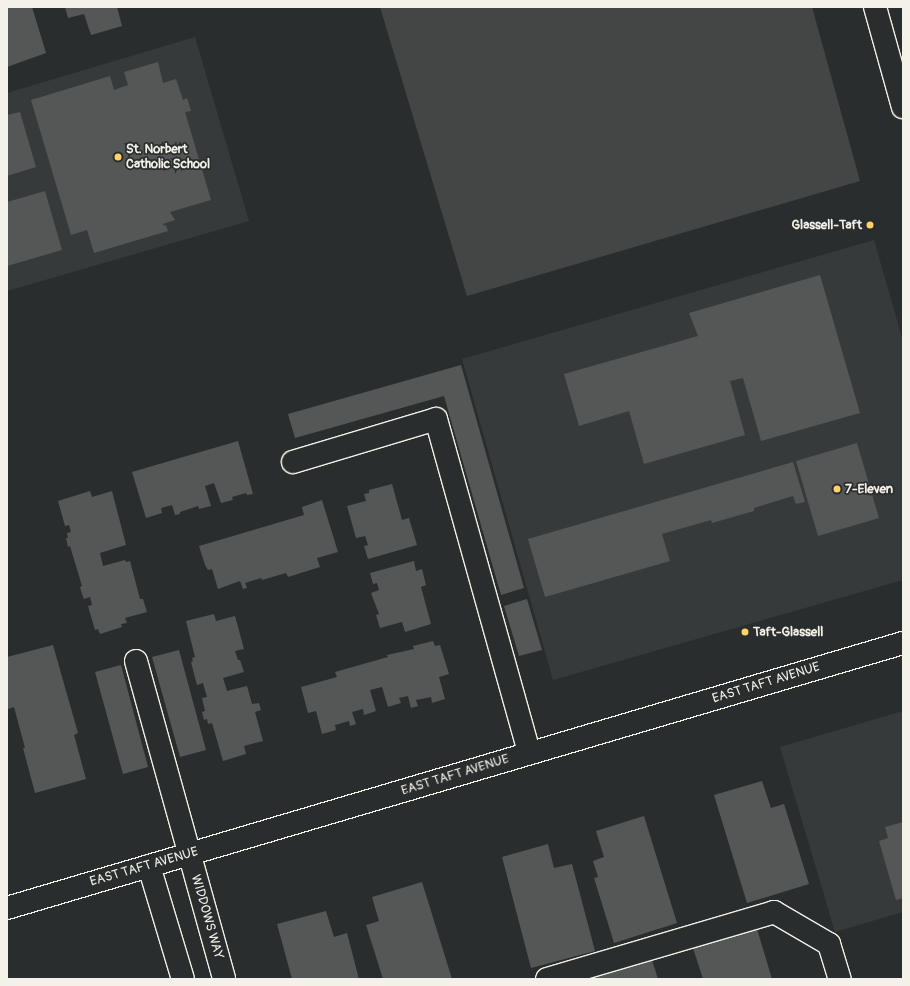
<!DOCTYPE html>
<html>
<head>
<meta charset="utf-8">
<style>
	body { margin:0 }
	#map { position:relative; width:910px; height:986px; overflow:hidden; background:#2a2d2e; font-family:Pangolin,sans-serif }
	div>[style] { position:absolute }
	[style*='--x'] { left:calc(var(--x)*1px); top:calc(var(--y)*1px); width:calc(var(--w)*1px); rotate:calc(var(--a)*1deg) }
	.built>* { inset:0; background:#373a3a }
	.green>* { inset:0; background:#444645 }
	.building>* { inset:0; background:#555756 }
	.roads { filter:drop-shadow(1px 0 #f4f1e8) drop-shadow(-1px 0 #f4f1e8) drop-shadow(0 1px #f4f1e8) drop-shadow(0 -1px #f4f1e8) }
	.minor>* { height:22px; margin:-11px; padding:0 11px; transform-origin:11px; border-radius:11px; background:#2a2d2e }
	.major>* { height:22px; margin:-11px; padding:0 11px; transform-origin:11px; border-radius:11px; background:#2a2d2e }
	.dots>* { width:11px; height:11px; translate:-50% -50%; box-sizing:border-box; border:2px solid #2a2d2e; border-radius:50% }
	span { translate:-50% -50%; white-space:nowrap; text-align:center; line-height:1.15; -webkit-text-stroke:3.5px #2a2d2e; paint-order:stroke }
	.poi-label { font-size:13px; color:#f4f1e8; font-weight:700 }
	.left { translate:0 -50%; text-align:left }
	.right { translate:-100% -50%; text-align:right }
	.street-label { font-size:13px; color:#f4f1e8 }
	.frame { position:absolute; inset:0; border:8px solid #f4f1e8; pointer-events:none }
</style>
</head>
<body>
<div id="map">
	<div class="built">
		<i style="clip-path:polygon(195px 37px,249px 221px,7px 291px,7px 93px)"></i>
		<i style="clip-path:polygon(874px 240px,903px 341px,903px 580px,553px 680px,462px 359px)"></i>
		<i style="clip-path:polygon(903px 711px,903px 912px,835px 932px,780px 747px)"></i>
	</div>
	<div class="green">
		<i style="clip-path:polygon(380px 7px,812px 7px,860px 181px,467px 296px)"></i>
	</div>
	<div class="building">
		<i style="clip-path:polygon(7px 7px,32px 7px,46px 53px,7px 67px)"></i>
		<i style="clip-path:polygon(65px 7px,117px 7px,122px 26px,91px 35px,84px 14px,68px 18px)"></i>
		<i style="clip-path:polygon(158px 62px,163px 83px,176px 79px,183px 100px,187px 98px,191px 111px,185px 112px,211px 200px,170px 212px,175px 220px,163px 224px,164px 226px,166px 225px,168px 231px,94px 253px,87px 230px,71px 235px,31px 100px,110px 76px,114px 90px,128px 85px,124px 72px)"></i>
		<i style="clip-path:polygon(20px 112px,36px 167px,7px 176px,7px 115px)"></i>
		<i style="clip-path:polygon(45px 191px,62px 250px,7px 266px,7px 202px)"></i>
		<i style="clip-path:polygon(820px 275px,860px 413px,761px 441px,743px 378px,730px 381px,745px 435px,644px 464px,629px 411px,579px 426px,564px 374px,698px 336px,689px 313px)"></i>
		<i style="clip-path:polygon(461px 365px,524px 588px,501px 595px,444px 396px,295px 438px,288px 414px)"></i>
		<i style="clip-path:polygon(238px 441px,253px 494px,247px 495px,246px 493px,232px 497px,233px 500px,221px 503px,214px 483px,205px 486px,211px 506px,199px 509px,198px 506px,180px 512px,180px 514px,175px 515px,172px 505px,161px 508px,162px 513px,146px 518px,132px 472px)"></i>
		<i style="clip-path:polygon(857px 443px,879px 518px,818px 536px,796px 461px)"></i>
		<i style="clip-path:polygon(793px 462px,805px 502px,796px 504px,793px 496px,754px 508px,754px 511px,712px 523px,711px 520px,662px 534px,670px 561px,545px 597px,528px 539px)"></i>
		<i style="clip-path:polygon(392px 484px,402px 520px,409px 518px,417px 545px,368px 559px,364px 546px,368px 545px,365px 536px,356px 538px,347px 506px,366px 501px,364px 494px,369px 493px,369px 490px)"></i>
		<i style="clip-path:polygon(90px 491px,92px 497px,112px 491px,126px 545px,100px 553px,103px 566px,125px 560px,126px 562px,130px 561px,140px 599px,143px 599px,147px 612px,125px 618px,127px 623px,121px 624px,122px 627px,100px 634px,98px 629px,95px 630px,88px 606px,92px 605px,90px 597px,84px 599px,82px 594px,80px 587px,82px 586px,70px 546px,68px 547px,66px 538px,68px 538px,67px 533px,71px 532px,69px 525px,65px 526px,58px 501px)"></i>
		<i style="clip-path:polygon(322px 500px,338px 552px,317px 558px,320px 567px,288px 577px,286px 573px,262px 580px,261px 578px,245px 583px,247px 588px,243px 589px,240px 581px,218px 589px,212px 569px,208px 570px,205px 565px,199px 546px,304px 515px,302px 507px)"></i>
		<i style="clip-path:polygon(414px 561px,416px 571px,422px 569px,426px 585px,421px 587px,431px 624px,405px 632px,402px 622px,380px 628px,376px 615px,379px 614px,371px 593px,379px 590px,377px 583px,373px 584px,370px 573px)"></i>
		<i style="clip-path:polygon(527px 599px,542px 650px,519px 656px,504px 606px)"></i>
		<i style="clip-path:polygon(214px 614px,216px 621px,235px 616px,244px 649px,235px 651px,238px 660px,240px 660px,244px 672px,223px 678px,227px 691px,247px 686px,252px 704px,259px 703px,261px 710px,255px 712px,263px 741px,244px 746px,246px 754px,223px 761px,212px 723px,208px 724px,207px 719px,204px 720px,202px 712px,205px 711px,202px 698px,207px 697px,203px 683px,197px 685px,191px 662px,193px 661px,192px 658px,195px 657px,186px 621px)"></i>
		<i style="clip-path:polygon(433px 641px,435px 646px,440px 645px,449px 674px,439px 677px,445px 699px,432px 703px,431px 697px,416px 700px,418px 706px,411px 708px,408px 696px,399px 698px,401px 703px,388px 707px,382px 687px,370px 690px,376px 711px,364px 715px,363px 709px,352px 712px,356px 724px,350px 726px,349px 721px,335px 725px,336px 730px,322px 734px,316px 711px,308px 713px,301px 687px,337px 677px,335px 672px,388px 657px,387px 655px,414px 649px,413px 646px)"></i>
		<i style="clip-path:polygon(53px 645px,78px 733px,74px 735px,86px 779px,35px 793px,23px 748px,25px 748px,14px 707px,8px 709px,7px 705px,7px 657px)"></i>
		<i style="clip-path:polygon(179px 650px,206px 750px,180px 757px,152px 657px)"></i>
		<i style="clip-path:polygon(121px 665px,148px 767px,123px 774px,95px 672px)"></i>
		<i style="clip-path:polygon(762px 781px,771px 808px,784px 804px,809px 884px,747px 903px,714px 795px)"></i>
		<i style="clip-path:polygon(644px 816px,677px 923px,614px 943px,594px 878px,598px 877px,593px 861px,604px 857px,596px 831px)"></i>
		<i style="clip-path:polygon(903px 822px,903px 898px,896px 900px,879px 841px,888px 838px,885px 827px)"></i>
		<i style="clip-path:polygon(548px 844px,554px 868px,572px 864px,595px 951px,531px 968px,502px 857px)"></i>
		<i style="clip-path:polygon(422px 882px,452px 979px,383px 979px,366px 925px,379px 921px,372px 897px)"></i>
		<i style="clip-path:polygon(326px 911px,334px 937px,347px 933px,359px 979px,292px 979px,277px 924px)"></i>
		<i style="clip-path:polygon(757px 929px,772px 979px,703px 979px,693px 948px)"></i>
		<i style="clip-path:polygon(652px 960px,658px 979px,590px 979px)"></i>
	</div>
	<div class="roads">
		<div class="minor">
			<i style="--x:293;--y:462;--w:149;--a:-16.7"></i>
			<i style="--x:436;--y:419;--w:347;--a:74.4"></i>
			<i style="--x:136;--y:661;--w:330;--a:74.5"></i>
			<i style="--x:149;--y:866;--w:118;--a:73.3"></i>
			<i style="--x:547;--y:979;--w:237;--a:-16.4"></i>
			<i style="--x:774;--y:912;--w:64;--a:30.2"></i>
			<i style="--x:829;--y:944;--w:37;--a:73"></i>
		</div>
		<div class="major">
			<i style="--x:875;--y:7;--w:104;--a:74.4"></i>
			<i style="--x:7;--y:908;--w:934;--a:-16.48"></i>
		</div>
	</div>
	<div class="dots">
		<i style="left:118px;top:157px;background:#ffd166"></i>
		<i style="left:870px;top:225px;background:#ffd166"></i>
		<i style="left:837px;top:489px;background:#ffd166"></i>
		<i style="left:745px;top:632px;background:#ffd166"></i>
	</div>
	<div class="poi-label">
		<span class="left" style="left:126px;top:157px">St. Norbert<br>Catholic School</span>
		<span class="right" style="left:862px;top:225px">Glassell-Taft</span>
		<span class="left" style="left:845px;top:489px">7-Eleven</span>
		<span class="left" style="left:753px;top:632px">Taft-Glassell</span>
	</div>
	<div class="street-label">
		<span style="left:766px;top:683px;rotate:-17deg">EAST TAFT AVENUE</span>
		<span style="left:455px;top:775px;rotate:-17deg">EAST TAFT AVENUE</span>
		<span style="left:144px;top:867px;rotate:-16deg">EAST TAFT AVENUE</span>
		<span style="left:207px;top:917px;rotate:74deg">WIDDOWS WAY</span>
	</div>
	<div class="frame"></div>
</div>
</body>
</html>
